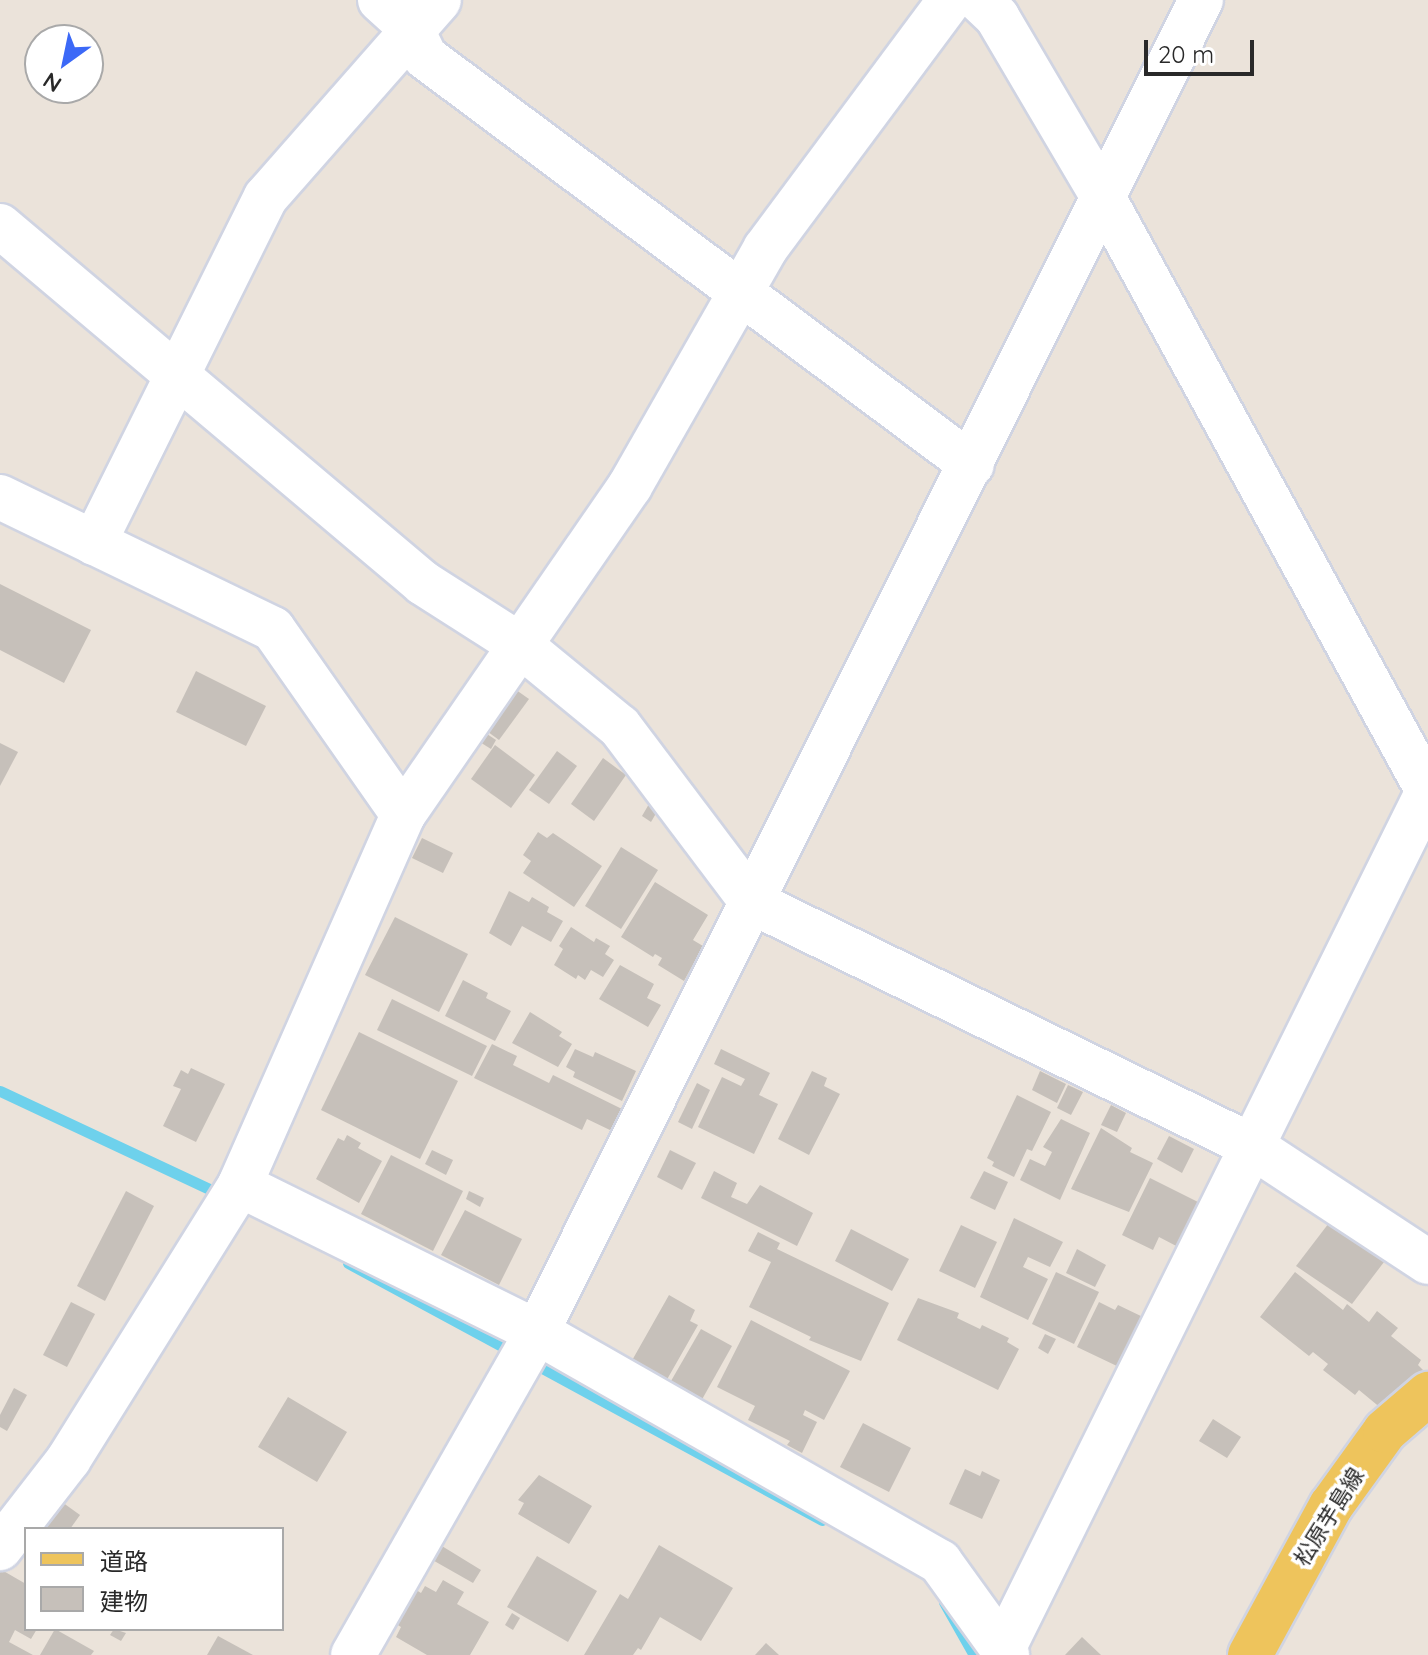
<!DOCTYPE html>
<html>
<head>
<meta charset="utf-8">
<style>
	body { margin:0 }
	#map { position:relative; width:1428px; height:1655px; overflow:hidden; background:#ebe3da; font-family:Quicksand,"Noto Sans JP",sans-serif }
	div>[style] { position:absolute }
	[style*='--x'] { left:calc(var(--x)*1px); top:calc(var(--y)*1px); width:calc(var(--w)*1px); rotate:calc(var(--a)*1deg) }
	.stream>* { height:11px; margin:-5.5px; padding:0 5.5px; transform-origin:5.5px; border-radius:5.5px; background:#6ed1ec }
	.building>* { inset:0; background:#c6c0ba }
	.roads { filter:drop-shadow(2px 0 #d0d4e2) drop-shadow(-2px 0 #d0d4e2) drop-shadow(0 2px #d0d4e2) drop-shadow(0 -2px #d0d4e2) }
	.minor>* { height:44px; margin:-22px; padding:0 22px; transform-origin:22px; border-radius:22px; background:#fff }
	.major>* { height:44px; margin:-22px; padding:0 22px; transform-origin:22px; border-radius:22px; background:#eec45c }
	span { translate:-50% -50%; white-space:nowrap; text-align:center; line-height:1.15; -webkit-text-stroke:7px #fff; paint-order:stroke }
	.street-label { font-size:22px; color:#292929 }
	.legend { position:absolute; left:24px; top:1527px; width:260px; height:104px; box-sizing:border-box; background:#fff; border:2px solid #a9a9a9; margin:0; padding:10px 14px; list-style:none; font-size:24px; color:#292929 }
	.legend li { display:flex; align-items:center; gap:16px; height:40px }
	.legend b { width:40px; border:2px solid #a9a9a9 }
	.north { position:absolute; left:24px; top:24px; width:80px; height:80px; box-sizing:border-box; background:#fff; border:2px solid #a9a9a9; border-radius:50%; rotate:213deg; font-size:22px; font-weight:700; line-height:32px; text-align:center; color:#292929 }
	.north::after { content:''; display:block; margin:auto; width:28px; height:36px; background:#3c69f7; clip-path:polygon(50% 0,100% 100%,50% 72%,0 100%) }
	.scale { position:absolute; left:1144px; top:40px; width:110px; height:36px; box-sizing:border-box; border:4px solid #292929; border-top:0; padding-left:10px; font-size:24px; line-height:28px; white-space:nowrap; color:#292929; -webkit-text-stroke:6px #fff; paint-order:stroke }
</style>
</head>
<body>
<div id="map">
	<div class="stream">
		<i style="--x:0;--y:1091;--w:247;--a:25.1"></i>
		<i style="--x:348;--y:1263;--w:191;--a:28.4"></i>
		<i style="--x:531;--y:1362;--w:331;--a:28.5"></i>
		<i style="--x:944;--y:1602;--w:61;--a:60.5"></i>
	</div>
	<div class="building">
		<i style="clip-path:polygon(0 584px,91px 630px,64px 683px,0 650px)"></i>
		<i style="clip-path:polygon(196px 671px,266px 706px,246px 746px,176px 712px)"></i>
		<i style="clip-path:polygon(509px 685px,529px 699px,499px 740px,480px 726px)"></i>
		<i style="clip-path:polygon(481px 730px,496px 740px,491px 749px,475px 739px)"></i>
		<i style="clip-path:polygon(0 743px,18px 752px,0 786px)"></i>
		<i style="clip-path:polygon(495px 745px,535px 775px,511px 808px,471px 779px)"></i>
		<i style="clip-path:polygon(557px 751px,577px 766px,549px 804px,529px 790px)"></i>
		<i style="clip-path:polygon(603px 758px,626px 775px,594px 821px,571px 804px)"></i>
		<i style="clip-path:polygon(649px 804px,658px 810px,651px 822px,642px 816px)"></i>
		<i style="clip-path:polygon(538px 832px,547px 838px,553px 833px,602px 866px,574px 907px,523px 873px,531px 861px,523px 855px)"></i>
		<i style="clip-path:polygon(422px 838px,453px 853px,443px 873px,412px 858px)"></i>
		<i style="clip-path:polygon(621px 847px,658px 870px,621px 929px,585px 906px)"></i>
		<i style="clip-path:polygon(655px 882px,708px 915px,693px 940px,703px 946px,684px 981px,658px 965px,662px 958px,655px 954px,653px 957px,621px 937px)"></i>
		<i style="clip-path:polygon(509px 891px,529px 902px,532px 897px,549px 907px,547px 912px,563px 921px,551px 942px,522px 926px,511px 946px,489px 933px)"></i>
		<i style="clip-path:polygon(395px 917px,468px 954px,439px 1012px,365px 975px)"></i>
		<i style="clip-path:polygon(571px 927px,594px 942px,596px 938px,610px 946px,605px 954px,614px 960px,603px 977px,591px 970px,585px 980px,578px 975px,576px 979px,554px 965px,563px 949px,559px 946px)"></i>
		<i style="clip-path:polygon(620px 965px,654px 984px,647px 998px,661px 1005px,648px 1027px,599px 999px)"></i>
		<i style="clip-path:polygon(463px 980px,488px 993px,486px 998px,511px 1011px,495px 1041px,445px 1016px)"></i>
		<i style="clip-path:polygon(392px 999px,487px 1046px,472px 1076px,377px 1030px)"></i>
		<i style="clip-path:polygon(530px 1012px,562px 1032px,559px 1036px,572px 1044px,558px 1067px,512px 1043px)"></i>
		<i style="clip-path:polygon(359px 1032px,458px 1081px,420px 1159px,321px 1110px)"></i>
		<i style="clip-path:polygon(492px 1044px,517px 1056px,513px 1065px,549px 1083px,553px 1075px,622px 1109px,612px 1131px,587px 1119px,582px 1130px,474px 1078px)"></i>
		<i style="clip-path:polygon(575px 1049px,593px 1057px,595px 1052px,636px 1071px,622px 1101px,573px 1077px,575px 1072px,566px 1067px)"></i>
		<i style="clip-path:polygon(721px 1049px,770px 1073px,759px 1095px,778px 1104px,754px 1154px,698px 1127px,722px 1077px,741px 1086px,745px 1079px,714px 1064px)"></i>
		<i style="clip-path:polygon(191px 1068px,225px 1084px,196px 1142px,163px 1126px,181px 1089px,173px 1086px,181px 1070px,188px 1074px)"></i>
		<i style="clip-path:polygon(812px 1071px,827px 1078px,824px 1086px,840px 1094px,809px 1155px,778px 1139px)"></i>
		<i style="clip-path:polygon(1040px 1071px,1066px 1084px,1057px 1103px,1032px 1090px)"></i>
		<i style="clip-path:polygon(697px 1083px,710px 1090px,692px 1129px,678px 1122px)"></i>
		<i style="clip-path:polygon(1068px 1085px,1083px 1092px,1071px 1115px,1057px 1108px)"></i>
		<i style="clip-path:polygon(1017px 1095px,1051px 1112px,1032px 1151px,1027px 1149px,1014px 1177px,992px 1166px,994px 1162px,987px 1158px)"></i>
		<i style="clip-path:polygon(1111px 1105px,1126px 1113px,1117px 1132px,1101px 1125px)"></i>
		<i style="clip-path:polygon(1061px 1119px,1090px 1133px,1060px 1200px,1020px 1180px,1030px 1159px,1045px 1166px,1052px 1152px,1043px 1147px)"></i>
		<i style="clip-path:polygon(1101px 1128px,1132px 1148px,1130px 1152px,1153px 1163px,1129px 1212px,1071px 1189px)"></i>
		<i style="clip-path:polygon(347px 1135px,361px 1143px,358px 1148px,382px 1161px,359px 1203px,316px 1179px,338px 1138px,344px 1141px)"></i>
		<i style="clip-path:polygon(1169px 1136px,1194px 1149px,1182px 1173px,1157px 1159px)"></i>
		<i style="clip-path:polygon(432px 1150px,453px 1160px,446px 1175px,425px 1164px)"></i>
		<i style="clip-path:polygon(670px 1150px,696px 1163px,682px 1190px,657px 1177px)"></i>
		<i style="clip-path:polygon(391px 1155px,463px 1191px,433px 1251px,361px 1214px)"></i>
		<i style="clip-path:polygon(714px 1171px,737px 1183px,731px 1197px,747px 1204px,760px 1185px,813px 1213px,797px 1246px,701px 1198px)"></i>
		<i style="clip-path:polygon(984px 1171px,1008px 1182px,995px 1210px,970px 1198px)"></i>
		<i style="clip-path:polygon(1150px 1178px,1204px 1205px,1182px 1249px,1159px 1237px,1153px 1250px,1122px 1235px)"></i>
		<i style="clip-path:polygon(126px 1191px,154px 1206px,105px 1301px,77px 1286px)"></i>
		<i style="clip-path:polygon(469px 1191px,484px 1198px,480px 1207px,466px 1199px)"></i>
		<i style="clip-path:polygon(465px 1210px,522px 1239px,499px 1285px,441px 1255px)"></i>
		<i style="clip-path:polygon(1014px 1218px,1063px 1242px,1050px 1267px,1028px 1257px,1023px 1267px,1048px 1279px,1028px 1320px,980px 1297px)"></i>
		<i style="clip-path:polygon(1332px 1219px,1384px 1262px,1352px 1304px,1296px 1266px)"></i>
		<i style="clip-path:polygon(961px 1225px,997px 1242px,975px 1288px,939px 1271px)"></i>
		<i style="clip-path:polygon(851px 1229px,909px 1259px,892px 1291px,835px 1261px)"></i>
		<i style="clip-path:polygon(758px 1232px,780px 1243px,777px 1249px,889px 1303px,861px 1361px,809px 1340px,811px 1337px,749px 1307px,771px 1262px,748px 1251px)"></i>
		<i style="clip-path:polygon(1077px 1249px,1106px 1265px,1095px 1287px,1066px 1273px)"></i>
		<i style="clip-path:polygon(1056px 1272px,1099px 1292px,1074px 1344px,1032px 1324px)"></i>
		<i style="clip-path:polygon(1295px 1272px,1343px 1310px,1347px 1304px,1369px 1322px,1377px 1311px,1398px 1328px,1391px 1336px,1421px 1360px,1418px 1365px,1426px 1373px,1382px 1409px,1359px 1390px,1355px 1395px,1323px 1370px,1328px 1364px,1313px 1352px,1309px 1356px,1260px 1317px)"></i>
		<i style="clip-path:polygon(669px 1295px,695px 1310px,690px 1321px,698px 1325px,665px 1383px,630px 1364px)"></i>
		<i style="clip-path:polygon(918px 1298px,959px 1313px,957px 1318px,980px 1329px,982px 1325px,1009px 1338px,1007px 1342px,1019px 1349px,998px 1390px,897px 1340px)"></i>
		<i style="clip-path:polygon(71px 1302px,95px 1314px,67px 1367px,43px 1355px)"></i>
		<i style="clip-path:polygon(1099px 1302px,1115px 1310px,1118px 1305px,1145px 1318px,1119px 1367px,1077px 1347px)"></i>
		<i style="clip-path:polygon(751px 1320px,850px 1371px,824px 1420px,805px 1410px,803px 1415px,817px 1422px,802px 1453px,787px 1445px,790px 1441px,748px 1420px,755px 1406px,717px 1387px)"></i>
		<i style="clip-path:polygon(701px 1329px,732px 1346px,700px 1403px,671px 1381px)"></i>
		<i style="clip-path:polygon(1045px 1334px,1056px 1339px,1048px 1354px,1038px 1348px)"></i>
		<i style="clip-path:polygon(14px 1388px,27px 1395px,7px 1431px,0 1427px,0 1415px)"></i>
		<i style="clip-path:polygon(288px 1397px,347px 1432px,317px 1482px,258px 1447px)"></i>
		<i style="clip-path:polygon(1213px 1419px,1241px 1437px,1227px 1458px,1199px 1441px)"></i>
		<i style="clip-path:polygon(863px 1423px,911px 1448px,889px 1492px,840px 1467px)"></i>
		<i style="clip-path:polygon(965px 1469px,980px 1476px,982px 1471px,1000px 1480px,982px 1519px,949px 1504px)"></i>
		<i style="clip-path:polygon(539px 1475px,592px 1506px,569px 1544px,518px 1514px,524px 1503px,518px 1500px)"></i>
		<i style="clip-path:polygon(55px 1497px,80px 1515px,70px 1529px,39px 1529px)"></i>
		<i style="clip-path:polygon(437px 1543px,481px 1570px,473px 1583px,429px 1558px)"></i>
		<i style="clip-path:polygon(659px 1545px,733px 1588px,701px 1641px,660px 1617px,641px 1650px,638px 1648px,633px 1655px,584px 1655px,620px 1594px,628px 1599px)"></i>
		<i style="clip-path:polygon(537px 1556px,597px 1591px,568px 1642px,507px 1607px)"></i>
		<i style="clip-path:polygon(0 1569px,26px 1584px,26px 1629px,37px 1629px,31px 1639px,15px 1630px,9px 1642px,33px 1655px,0 1655px)"></i>
		<i style="clip-path:polygon(443px 1580px,464px 1592px,457px 1604px,489px 1622px,470px 1655px,427px 1655px,396px 1637px,401px 1627px,393px 1622px,413px 1588px,421px 1593px,425px 1586px,436px 1592px)"></i>
		<i style="clip-path:polygon(512px 1613px,520px 1618px,513px 1630px,505px 1625px)"></i>
		<i style="clip-path:polygon(55px 1629px,94px 1651px,91px 1655px,40px 1655px)"></i>
		<i style="clip-path:polygon(114px 1629px,126px 1633px,121px 1641px,110px 1635px)"></i>
		<i style="clip-path:polygon(218px 1636px,253px 1655px,207px 1655px)"></i>
		<i style="clip-path:polygon(1082px 1637px,1101px 1655px,1065px 1655px)"></i>
		<i style="clip-path:polygon(766px 1643px,779px 1655px,755px 1655px)"></i>
	</div>
	<div class="roads">
		<div class="minor">
			<i style="--x:380;--y:0;--w:42;--a:42.1"></i>
			<i style="--x:411;--y:28;--w:32;--a:64"></i>
			<i style="--x:425;--y:57;--w:682;--a:36.72"></i>
			<i style="--x:979;--y:0;--w:25;--a:43"></i>
			<i style="--x:997;--y:17;--w:211;--a:59.5"></i>
			<i style="--x:1104;--y:199;--w:675;--a:61.31"></i>
			<i style="--x:0;--y:226;--w:554;--a:40.16"></i>
			<i style="--x:423;--y:583;--w:115;--a:32.6"></i>
			<i style="--x:520;--y:645;--w:129;--a:39.4"></i>
			<i style="--x:620;--y:727;--w:219;--a:53"></i>
			<i style="--x:752;--y:902;--w:554;--a:26.01"></i>
			<i style="--x:1250;--y:1145;--w:213;--a:33.3"></i>
			<i style="--x:0;--y:497;--w:303;--a:25.8"></i>
			<i style="--x:273;--y:629;--w:227;--a:55"></i>
			<i style="--x:403;--y:815;--w:404;--a:113.8"></i>
			<i style="--x:240;--y:1185;--w:323;--a:122"></i>
			<i style="--x:69;--y:1459;--w:113;--a:127.8"></i>
			<i style="--x:94;--y:543;--w:386;--a:-63.6"></i>
			<i style="--x:266;--y:197;--w:262;--a:-48.7"></i>
			<i style="--x:403;--y:815;--w:400;--a:-55.4"></i>
			<i style="--x:630;--y:486;--w:273;--a:-60.3"></i>
			<i style="--x:765;--y:249;--w:310;--a:-53.4"></i>
			<i style="--x:240;--y:1185;--w:331;--a:26.3"></i>
			<i style="--x:537;--y:1332;--w:464;--a:29.7"></i>
			<i style="--x:940;--y:1562;--w:115;--a:54.2"></i>
			<i style="--x:1003;--y:1649;--w:957;--a:-63.65"></i>
			<i style="--x:353;--y:1655;--w:372;--a:-60.3"></i>
			<i style="--x:537;--y:1332;--w:1488;--a:-63.5"></i>
		</div>
		<div class="major">
			<i style="--x:1250;--y:1655;--w:170;--a:-61.5"></i>
			<i style="--x:1331;--y:1506;--w:92;--a:-54.2"></i>
			<i style="--x:1385;--y:1431;--w:57;--a:-40.7"></i>
		</div>
	</div>
	<div class="street-label">
		<span style="left:1329px;top:1517px;rotate:-58deg">松原芋島線</span>
	</div>
	<ul class="legend">
	<li><b style="height:10px;background:#eec45c"></b>道路</li>
	<li><b style="height:22px;background:#c6c0ba"></b>建物</li>
	</ul>
	<div class="north">N</div>
	<div class="scale">20 m</div>
</div>
</body>
</html>
